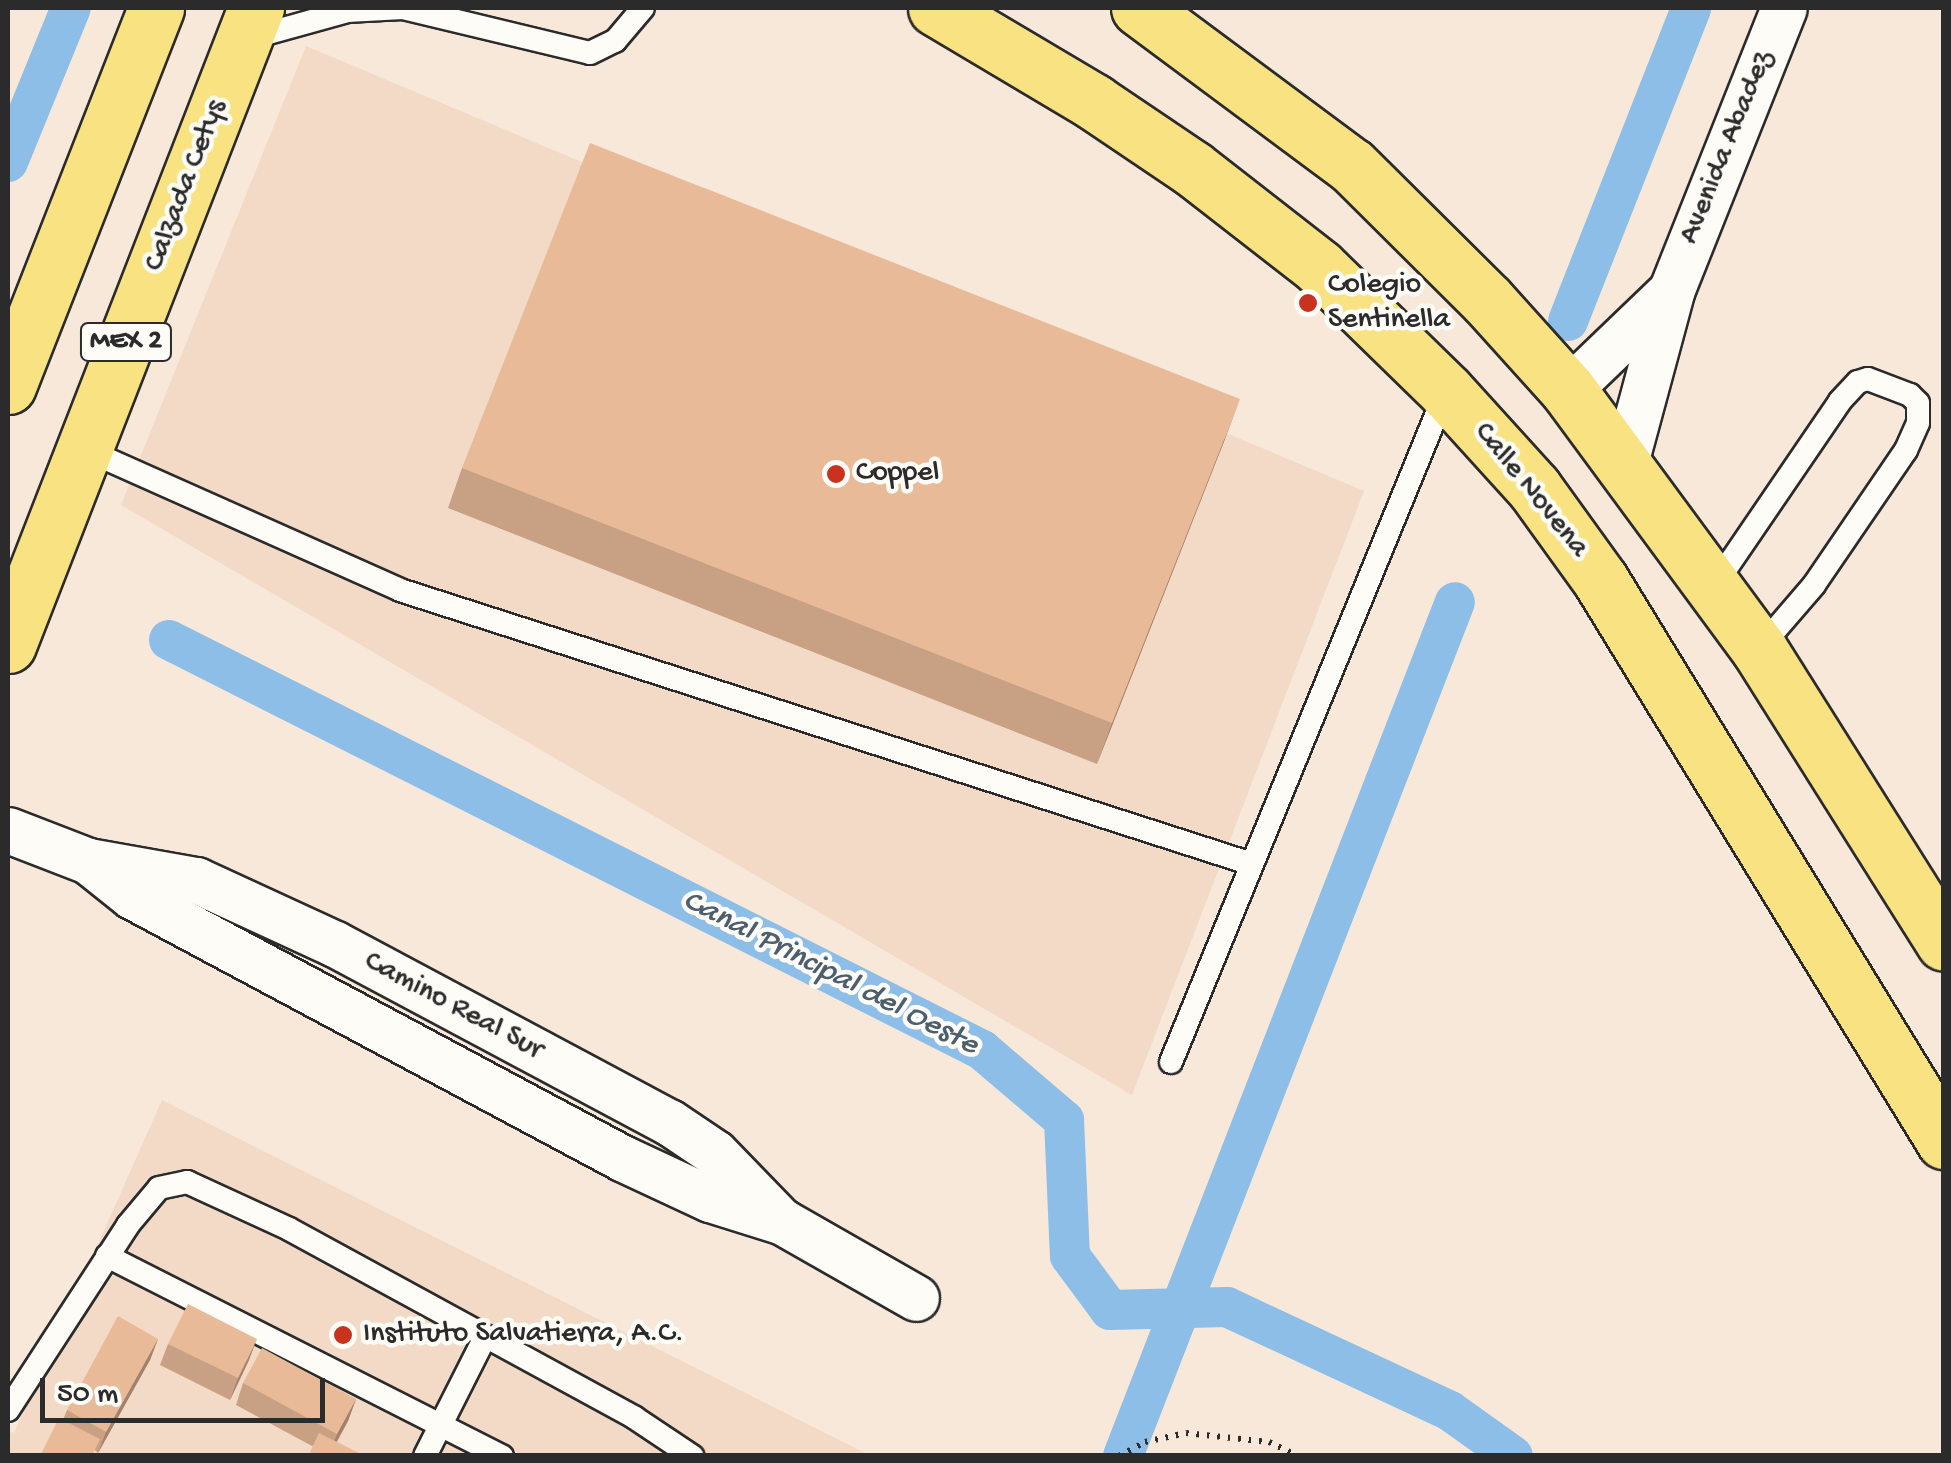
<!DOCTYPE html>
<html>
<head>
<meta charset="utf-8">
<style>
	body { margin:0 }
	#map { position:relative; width:1951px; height:1463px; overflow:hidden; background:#f7e8da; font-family:"Gochi Hand",sans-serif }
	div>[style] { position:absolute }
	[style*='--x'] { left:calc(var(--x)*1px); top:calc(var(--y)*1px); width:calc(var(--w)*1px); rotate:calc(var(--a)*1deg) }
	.built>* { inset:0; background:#f2dac6 }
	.canal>* { height:40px; margin:-20px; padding:0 20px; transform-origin:20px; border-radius:20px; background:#8cbee8 }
	.path>* { height:6px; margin-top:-3px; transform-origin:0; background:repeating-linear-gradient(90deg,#2b2b2b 0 2.5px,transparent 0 10.5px) }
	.roads { filter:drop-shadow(2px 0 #2b2b2b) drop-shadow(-2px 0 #2b2b2b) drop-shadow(0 2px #2b2b2b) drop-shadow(0 -2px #2b2b2b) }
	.lane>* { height:22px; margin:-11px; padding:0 11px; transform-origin:11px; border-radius:11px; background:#fdfcf7 }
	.street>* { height:45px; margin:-22.5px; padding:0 22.5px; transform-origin:22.5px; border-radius:22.5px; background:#fdfcf7 }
	.primary>* { height:55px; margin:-27.5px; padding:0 27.5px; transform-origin:27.5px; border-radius:27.5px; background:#f8e281 }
	.wall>* { inset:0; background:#c8a083 }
	.shaded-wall>* { inset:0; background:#a2826a }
	.building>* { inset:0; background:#e8ba98 }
	.dots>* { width:28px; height:28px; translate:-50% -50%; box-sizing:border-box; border:5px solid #fdfcf7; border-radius:50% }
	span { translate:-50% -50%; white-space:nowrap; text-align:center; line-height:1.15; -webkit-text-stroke:9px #fdfcf7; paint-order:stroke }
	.shield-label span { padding:2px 8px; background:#fdfcf7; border:2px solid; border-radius:8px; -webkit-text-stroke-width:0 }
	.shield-label { font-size:28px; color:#2b2b2b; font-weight:700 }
	.street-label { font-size:30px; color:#2b2b2b }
	.poi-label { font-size:30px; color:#2b2b2b }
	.left { translate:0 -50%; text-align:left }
	.water-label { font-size:32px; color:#4d5e6d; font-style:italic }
	.frame { position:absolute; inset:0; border:10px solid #2b2b2b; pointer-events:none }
	.scale { position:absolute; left:40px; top:1378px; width:285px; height:45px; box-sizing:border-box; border:5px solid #2b2b2b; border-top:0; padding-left:12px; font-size:30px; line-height:35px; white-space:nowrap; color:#2b2b2b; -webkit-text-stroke:8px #fdfcf7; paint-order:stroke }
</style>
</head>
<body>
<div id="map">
	<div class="built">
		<i style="clip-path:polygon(306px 46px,1364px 491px,1132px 1095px,121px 505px)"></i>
		<i style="clip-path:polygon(162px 1100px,869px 1455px,8px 1456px,8px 1431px,14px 1433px)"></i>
	</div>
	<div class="canal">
		<i style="--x:8;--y:162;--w:166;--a:-67.8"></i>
		<i style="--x:1568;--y:321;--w:336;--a:-68.5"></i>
		<i style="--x:169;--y:640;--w:911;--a:26.76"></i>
		<i style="--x:982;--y:1050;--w:108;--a:40.5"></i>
		<i style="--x:1064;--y:1120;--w:136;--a:87.5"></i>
		<i style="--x:1070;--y:1256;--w:67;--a:53.5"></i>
		<i style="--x:1110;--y:1310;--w:117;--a:-1.5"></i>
		<i style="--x:1227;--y:1307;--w:246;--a:25"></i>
		<i style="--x:1450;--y:1411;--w:77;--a:35.5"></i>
		<i style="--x:1123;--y:1456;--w:916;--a:-68.76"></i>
	</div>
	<div class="path">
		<i style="--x:1119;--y:1456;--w:30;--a:-28"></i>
		<i style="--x:1145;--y:1442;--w:42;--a:-12.4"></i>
		<i style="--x:1186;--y:1433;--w:83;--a:6.2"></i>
		<i style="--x:1269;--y:1442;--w:32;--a:26"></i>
	</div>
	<div class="roads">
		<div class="lane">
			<i style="--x:247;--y:39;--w:104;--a:-15.6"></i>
			<i style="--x:347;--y:11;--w:56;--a:-3.1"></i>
			<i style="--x:403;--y:8;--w:192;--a:13.5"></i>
			<i style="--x:590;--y:53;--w:28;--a:-26"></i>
			<i style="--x:615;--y:41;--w:43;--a:-49.7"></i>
			<i style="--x:84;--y:449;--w:346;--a:24"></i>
			<i style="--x:400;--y:590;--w:895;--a:17.83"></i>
			<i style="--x:1714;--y:586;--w:224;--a:-55.7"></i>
			<i style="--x:1840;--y:401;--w:26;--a:-47"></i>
			<i style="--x:1858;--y:382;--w:10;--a:-17"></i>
			<i style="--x:1868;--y:379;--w:45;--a:20.9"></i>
			<i style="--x:1910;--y:395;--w:11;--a:45"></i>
			<i style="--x:1918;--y:403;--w:20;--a:90"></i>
			<i style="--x:1918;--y:423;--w:30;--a:114"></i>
			<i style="--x:1906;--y:450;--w:163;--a:124.3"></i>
			<i style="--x:1814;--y:585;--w:84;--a:130.7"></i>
			<i style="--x:1171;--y:1062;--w:722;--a:-67.7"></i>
			<i style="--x:107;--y:1256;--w:443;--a:26.9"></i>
			<i style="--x:8;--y:1410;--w:221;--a:-57"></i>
			<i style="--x:128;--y:1225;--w:48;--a:-50"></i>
			<i style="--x:159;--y:1188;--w:29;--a:-12"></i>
			<i style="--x:187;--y:1182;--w:112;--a:24.7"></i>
			<i style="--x:289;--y:1229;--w:394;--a:28.6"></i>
			<i style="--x:635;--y:1418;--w:69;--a:33.7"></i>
			<i style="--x:425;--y:1456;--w:133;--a:-63.2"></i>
		</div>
		<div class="street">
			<i style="--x:1568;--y:390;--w:143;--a:-43.9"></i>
			<i style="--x:1625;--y:463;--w:180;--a:-74.9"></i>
			<i style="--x:1672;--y:289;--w:302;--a:-68.3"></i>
			<i style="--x:8;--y:830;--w:86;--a:21.2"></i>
			<i style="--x:88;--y:861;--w:110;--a:10"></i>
			<i style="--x:196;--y:880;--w:153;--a:24.7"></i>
			<i style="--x:335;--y:944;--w:378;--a:28.1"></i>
			<i style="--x:669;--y:1122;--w:55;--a:34"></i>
			<i style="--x:715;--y:1153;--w:95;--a:45.9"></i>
			<i style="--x:88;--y:861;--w:56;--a:38.5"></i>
			<i style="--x:132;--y:896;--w:556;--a:28.13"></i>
			<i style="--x:622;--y:1158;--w:97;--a:25"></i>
			<i style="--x:710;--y:1199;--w:77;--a:17.5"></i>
			<i style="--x:783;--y:1222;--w:153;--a:29.7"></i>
		</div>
		<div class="primary">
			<i style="--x:936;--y:8;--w:184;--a:30.7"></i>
			<i style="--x:1094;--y:102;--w:118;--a:34"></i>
			<i style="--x:1192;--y:168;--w:161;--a:37.9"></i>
			<i style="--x:1319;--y:267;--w:177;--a:44.3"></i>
			<i style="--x:1446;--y:391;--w:131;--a:47.8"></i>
			<i style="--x:1534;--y:488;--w:115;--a:54.2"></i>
			<i style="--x:1601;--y:581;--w:657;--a:58.51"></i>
			<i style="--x:1139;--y:8;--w:265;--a:36.6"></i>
			<i style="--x:1352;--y:166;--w:190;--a:44.8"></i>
			<i style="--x:1487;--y:300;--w:121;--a:48"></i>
			<i style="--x:1568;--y:390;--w:322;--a:53.6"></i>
			<i style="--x:1759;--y:649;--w:347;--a:57.8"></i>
			<i style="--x:8;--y:386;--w:406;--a:-68.6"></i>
			<i style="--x:8;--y:645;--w:684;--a:-68.73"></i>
		</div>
	</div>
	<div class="wall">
		<i style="clip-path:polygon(1225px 439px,1097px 764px,448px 508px,462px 468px)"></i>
		<i style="clip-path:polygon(158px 1339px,150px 1360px,98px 1453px,63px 1420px,67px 1410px)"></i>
		<i style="clip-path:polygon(168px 1344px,249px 1360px,230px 1400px,160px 1365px)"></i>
		<i style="clip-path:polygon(243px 1383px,356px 1399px,348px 1421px,337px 1442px,312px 1446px,236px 1405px)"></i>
	</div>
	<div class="shaded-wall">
		<i style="clip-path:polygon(1240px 399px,1225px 439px,1097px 764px,1112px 723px)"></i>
		<i style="clip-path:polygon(158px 1339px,150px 1360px,98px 1453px,106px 1432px)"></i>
		<i style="clip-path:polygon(257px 1339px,249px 1360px,230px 1400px,238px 1378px)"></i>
		<i style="clip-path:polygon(356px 1399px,348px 1421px,329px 1455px,337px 1434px)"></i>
	</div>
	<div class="building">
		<i style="clip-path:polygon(590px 143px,1240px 399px,1112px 723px,462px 468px)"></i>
		<i style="clip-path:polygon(188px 1304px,257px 1339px,238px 1378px,168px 1344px)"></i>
		<i style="clip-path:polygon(118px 1316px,158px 1339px,106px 1432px,67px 1410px)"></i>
		<i style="clip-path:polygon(262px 1348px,356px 1399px,337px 1434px,243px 1383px)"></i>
		<i style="clip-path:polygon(59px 1418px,100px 1439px,92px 1456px,40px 1456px)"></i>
		<i style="clip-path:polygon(319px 1433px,361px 1454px,361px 1456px,308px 1456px)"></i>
	</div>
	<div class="dots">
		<i style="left:1308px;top:303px;background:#c8321e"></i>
		<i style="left:836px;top:474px;background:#c8321e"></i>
		<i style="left:343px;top:1335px;background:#c8321e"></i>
	</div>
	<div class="shield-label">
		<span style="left:126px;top:342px">MEX 2</span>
	</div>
	<div class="street-label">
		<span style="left:1728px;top:148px;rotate:-68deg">Avenida Abadez</span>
		<span style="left:187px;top:186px;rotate:-69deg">Calzada Cetys</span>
		<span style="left:1530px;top:491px;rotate:51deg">Calle Novena</span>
		<span style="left:453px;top:1007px;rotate:28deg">Camino Real Sur</span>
	</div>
	<div class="poi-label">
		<span class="left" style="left:1328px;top:303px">Colegio<br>Sentinella</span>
		<span class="left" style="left:856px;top:474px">Coppel</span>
		<span class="left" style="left:363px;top:1335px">Instituto Salvatierra, A.C.</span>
	</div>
	<div class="water-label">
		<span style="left:830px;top:974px;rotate:27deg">Canal Principal del Oeste</span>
	</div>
	<div class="frame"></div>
	<div class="scale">50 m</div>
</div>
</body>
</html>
